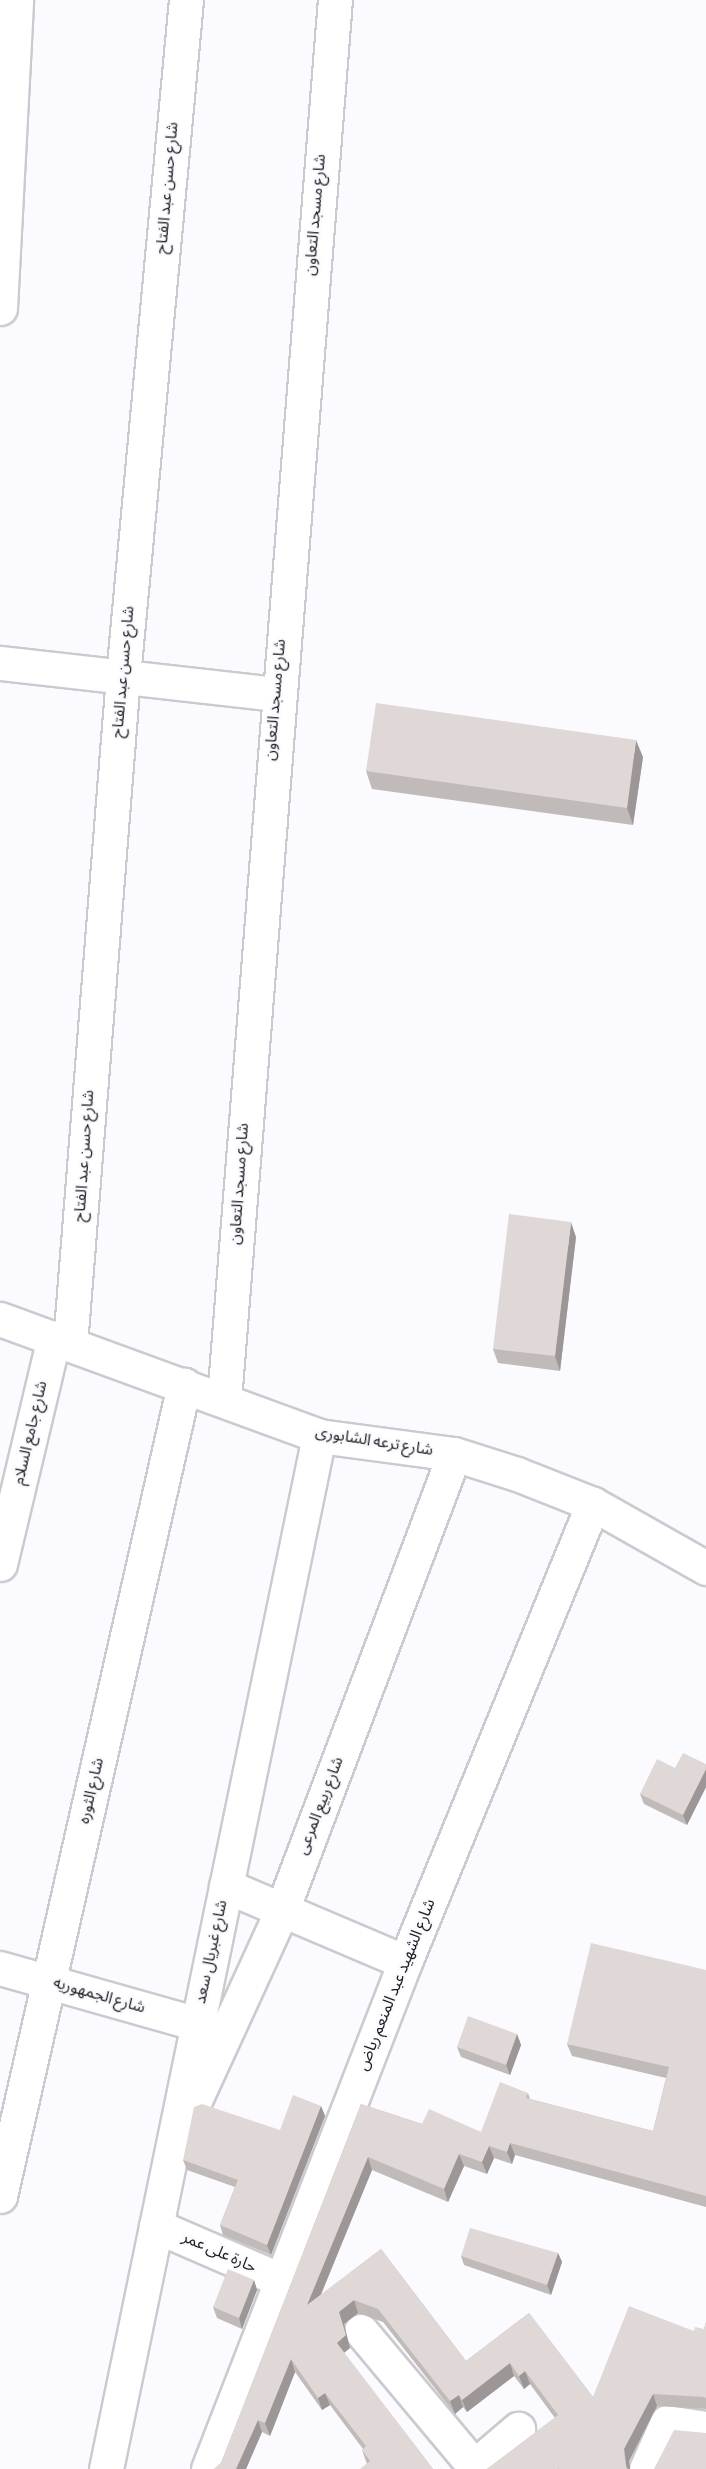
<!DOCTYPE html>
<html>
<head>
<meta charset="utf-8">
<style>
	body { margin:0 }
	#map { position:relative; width:706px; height:2469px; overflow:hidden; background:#fbfafe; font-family:"Sofia Sans Condensed","Noto Sans Arabic",sans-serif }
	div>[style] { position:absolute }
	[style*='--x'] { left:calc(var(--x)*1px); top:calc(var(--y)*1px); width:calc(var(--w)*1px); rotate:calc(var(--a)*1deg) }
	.roads { filter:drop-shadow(2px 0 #cacad0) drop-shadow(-2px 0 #cacad0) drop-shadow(0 2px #cacad0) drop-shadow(0 -2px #cacad0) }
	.street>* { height:33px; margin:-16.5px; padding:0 16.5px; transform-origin:16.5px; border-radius:16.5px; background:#fff }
	.wall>* { inset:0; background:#c0bab8 }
	.shaded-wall>* { inset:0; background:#9c9796 }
	.building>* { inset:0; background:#dfd8d6 }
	span { translate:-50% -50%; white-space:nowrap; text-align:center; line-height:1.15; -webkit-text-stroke:5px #fbfafe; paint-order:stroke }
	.street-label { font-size:16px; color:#1e1d20 }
</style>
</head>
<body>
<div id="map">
	<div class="roads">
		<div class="street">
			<i style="--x:0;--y:308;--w:308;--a:-87"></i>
			<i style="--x:0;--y:663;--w:278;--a:6.4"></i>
			<i style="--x:0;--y:1319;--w:340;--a:20.1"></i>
			<i style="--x:319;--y:1436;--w:136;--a:7.6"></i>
			<i style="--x:454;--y:1454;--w:66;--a:17.6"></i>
			<i style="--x:517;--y:1474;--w:82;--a:21.5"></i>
			<i style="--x:593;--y:1504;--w:130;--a:29.5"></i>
			<i style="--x:70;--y:1344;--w:670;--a:-85.46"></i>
			<i style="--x:123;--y:676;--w:679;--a:-84.68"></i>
			<i style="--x:224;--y:1400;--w:1404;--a:-85.47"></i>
			<i style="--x:0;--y:1564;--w:233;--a:-76.6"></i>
			<i style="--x:226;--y:1886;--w:194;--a:23"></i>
			<i style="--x:0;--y:1968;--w:206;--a:15.8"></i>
			<i style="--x:196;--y:2098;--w:207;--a:-65.4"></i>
			<i style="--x:282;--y:1910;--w:487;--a:-69.3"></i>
			<i style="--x:0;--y:2196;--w:832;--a:-77.22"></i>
			<i style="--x:156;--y:2226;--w:136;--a:23.4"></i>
			<i style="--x:361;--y:2331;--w:176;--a:50.1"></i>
			<i style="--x:106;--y:2469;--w:1055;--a:-78.35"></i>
			<i style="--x:208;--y:2469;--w:544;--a:-68.77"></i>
			<i style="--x:405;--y:1962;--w:495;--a:-67.7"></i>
			<i style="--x:471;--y:2469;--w:62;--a:-40.4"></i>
			<i style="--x:646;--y:2469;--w:51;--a:-65.9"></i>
			<i style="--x:667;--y:2422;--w:39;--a:9"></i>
		</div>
	</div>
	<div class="wall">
		<i style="clip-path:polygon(643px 757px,633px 825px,372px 789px,366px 771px)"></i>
		<i style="clip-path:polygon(576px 1237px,560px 1371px,498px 1363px,493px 1349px)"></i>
		<i style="clip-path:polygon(706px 1764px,706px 1787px,687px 1825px,644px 1804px,640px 1794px,675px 1768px)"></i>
		<i style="clip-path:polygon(706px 1970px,706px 2207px,515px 2155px,512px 2164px,494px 2158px,487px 2174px,464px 2166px,448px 2202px,372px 2170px,321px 2295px,381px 2249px,466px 2361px,529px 2313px,593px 2397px,694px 2331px,704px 2329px,706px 2322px,706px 2409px,657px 2406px,629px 2461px,630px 2469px,487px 2469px,555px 2418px,530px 2384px,524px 2389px,514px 2376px,467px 2412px,463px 2407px,455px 2414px,383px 2322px,358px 2313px,344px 2324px,350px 2348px,344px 2353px,433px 2469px,367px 2464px,362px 2450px,363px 2449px,330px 2405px,322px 2410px,295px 2372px,270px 2436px,262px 2432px,246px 2469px,214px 2469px,221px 2463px,361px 2104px,422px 2124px,481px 2132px,528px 2093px,530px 2099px,653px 2131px,666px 2078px,572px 2056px,567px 2044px)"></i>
		<i style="clip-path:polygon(517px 2034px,521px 2045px,510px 2075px,461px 2057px,457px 2047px)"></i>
		<i style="clip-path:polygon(321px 2106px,325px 2116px,271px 2255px,223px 2235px,220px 2225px,235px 2187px,187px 2170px,183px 2160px,280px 2130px)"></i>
		<i style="clip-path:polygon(558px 2253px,562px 2262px,551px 2295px,464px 2265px,461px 2256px)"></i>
		<i style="clip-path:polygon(254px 2280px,257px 2290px,242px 2329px,217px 2318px,213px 2307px)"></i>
	</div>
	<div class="shaded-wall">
		<i style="clip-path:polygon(636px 740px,643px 757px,633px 825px,627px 808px)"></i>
		<i style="clip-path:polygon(571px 1222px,576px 1237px,560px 1371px,555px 1356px)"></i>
		<i style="clip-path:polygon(706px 1769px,706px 1787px,687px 1825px,683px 1815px)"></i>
		<i style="clip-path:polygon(517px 2034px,521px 2045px,510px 2075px,506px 2065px)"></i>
		<i style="clip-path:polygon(321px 2106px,325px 2116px,271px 2255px,267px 2245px)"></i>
		<i style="clip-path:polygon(510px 2143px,515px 2155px,512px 2164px,507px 2152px)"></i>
		<i style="clip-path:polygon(489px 2146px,494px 2158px,487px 2174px,482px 2162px)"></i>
		<i style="clip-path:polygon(459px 2154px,464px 2166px,448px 2202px,444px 2189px)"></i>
		<i style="clip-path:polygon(368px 2157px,372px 2170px,311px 2318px,307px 2305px)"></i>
		<i style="clip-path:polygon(558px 2253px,562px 2262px,551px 2295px,547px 2285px)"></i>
		<i style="clip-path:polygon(254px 2280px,257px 2290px,242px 2329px,239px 2318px)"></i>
		<i style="clip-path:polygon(354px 2300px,358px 2313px,344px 2324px,350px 2348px,341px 2355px,337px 2343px,339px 2312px)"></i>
		<i style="clip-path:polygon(291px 2359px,295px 2372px,270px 2436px,265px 2423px)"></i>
		<i style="clip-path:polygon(510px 2363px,514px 2376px,467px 2412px,462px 2400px)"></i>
		<i style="clip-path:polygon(525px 2371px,530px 2384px,524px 2389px,519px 2376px)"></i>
		<i style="clip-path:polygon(325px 2393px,330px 2405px,322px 2410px,318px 2398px)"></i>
		<i style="clip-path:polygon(653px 2394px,657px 2406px,629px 2461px,630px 2469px,627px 2469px,624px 2449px)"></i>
		<i style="clip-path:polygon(459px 2395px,463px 2407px,455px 2414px,450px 2401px)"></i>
		<i style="clip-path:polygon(258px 2420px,262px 2432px,246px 2469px,236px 2469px)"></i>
	</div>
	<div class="building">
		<i style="clip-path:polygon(376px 703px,636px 740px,627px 808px,366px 771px)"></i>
		<i style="clip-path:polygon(509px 1214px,571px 1222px,555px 1356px,493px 1349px)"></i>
		<i style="clip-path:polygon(683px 1753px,706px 1764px,706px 1769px,683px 1815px,640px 1794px,657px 1759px,675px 1768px)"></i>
		<i style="clip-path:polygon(591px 1943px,706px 1970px,706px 2196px,510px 2143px,507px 2152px,489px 2146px,482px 2162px,459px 2154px,444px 2189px,368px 2157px,307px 2305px,381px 2249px,466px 2361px,529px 2313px,593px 2397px,629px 2306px,694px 2331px,695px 2327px,704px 2329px,706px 2322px,706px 2398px,704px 2397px,653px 2394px,624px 2449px,626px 2467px,628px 2469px,559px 2469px,559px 2468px,558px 2469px,487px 2469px,558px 2415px,525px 2371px,519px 2376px,510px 2363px,462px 2400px,459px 2395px,450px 2401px,378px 2309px,354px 2300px,339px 2312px,346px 2335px,337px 2343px,433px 2469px,360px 2469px,370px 2461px,362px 2450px,366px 2446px,325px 2393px,318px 2398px,291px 2359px,265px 2423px,258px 2420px,236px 2469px,214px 2469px,221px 2463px,361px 2104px,422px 2124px,429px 2109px,481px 2132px,500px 2082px,528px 2093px,526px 2098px,653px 2131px,669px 2067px,567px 2044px)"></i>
		<i style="clip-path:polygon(468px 2016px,517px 2034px,506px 2065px,457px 2047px)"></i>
		<i style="clip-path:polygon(293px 2095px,321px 2106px,267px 2245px,220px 2225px,238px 2180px,183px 2160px,194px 2107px,202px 2104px,280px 2130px)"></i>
		<i style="clip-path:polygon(470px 2228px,558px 2253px,547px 2285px,461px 2256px)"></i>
		<i style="clip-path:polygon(228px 2269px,254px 2280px,239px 2318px,213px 2307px)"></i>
		<i style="clip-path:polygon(674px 2430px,706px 2433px,706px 2469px,654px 2469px)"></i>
	</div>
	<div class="street-label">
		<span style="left:168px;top:188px;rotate:-85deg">شارع حسن عبد الفتاح</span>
		<span style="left:316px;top:215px;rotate:-85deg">شارع مسجد التعاون</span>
		<span style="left:124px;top:672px;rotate:-85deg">شارع حسن عبد الفتاح</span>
		<span style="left:276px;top:700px;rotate:-85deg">شارع مسجد التعاون</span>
		<span style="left:85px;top:1156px;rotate:-86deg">شارع حسن عبد الفتاح</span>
		<span style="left:240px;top:1184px;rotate:-86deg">شارع مسجد التعاون</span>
		<span style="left:31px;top:1433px;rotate:-77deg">شارع جامع السلام</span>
		<span style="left:374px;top:1442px;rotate:9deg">شارع ترعه الشابورى</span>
		<span style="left:92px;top:1791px;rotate:-77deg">شارع الثوره</span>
		<span style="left:321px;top:1806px;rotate:-69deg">شارع ربيع المرعى</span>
		<span style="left:212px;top:1952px;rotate:-78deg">شارع غبريال سعد</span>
		<span style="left:397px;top:1985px;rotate:-68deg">شارع الشهيد عبد المنعم رياض</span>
		<span style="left:99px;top:1996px;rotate:16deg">شارع الجمهوريه</span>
		<span style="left:219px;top:2253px;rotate:24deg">حارة على عمر</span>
	</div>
</div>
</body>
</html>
